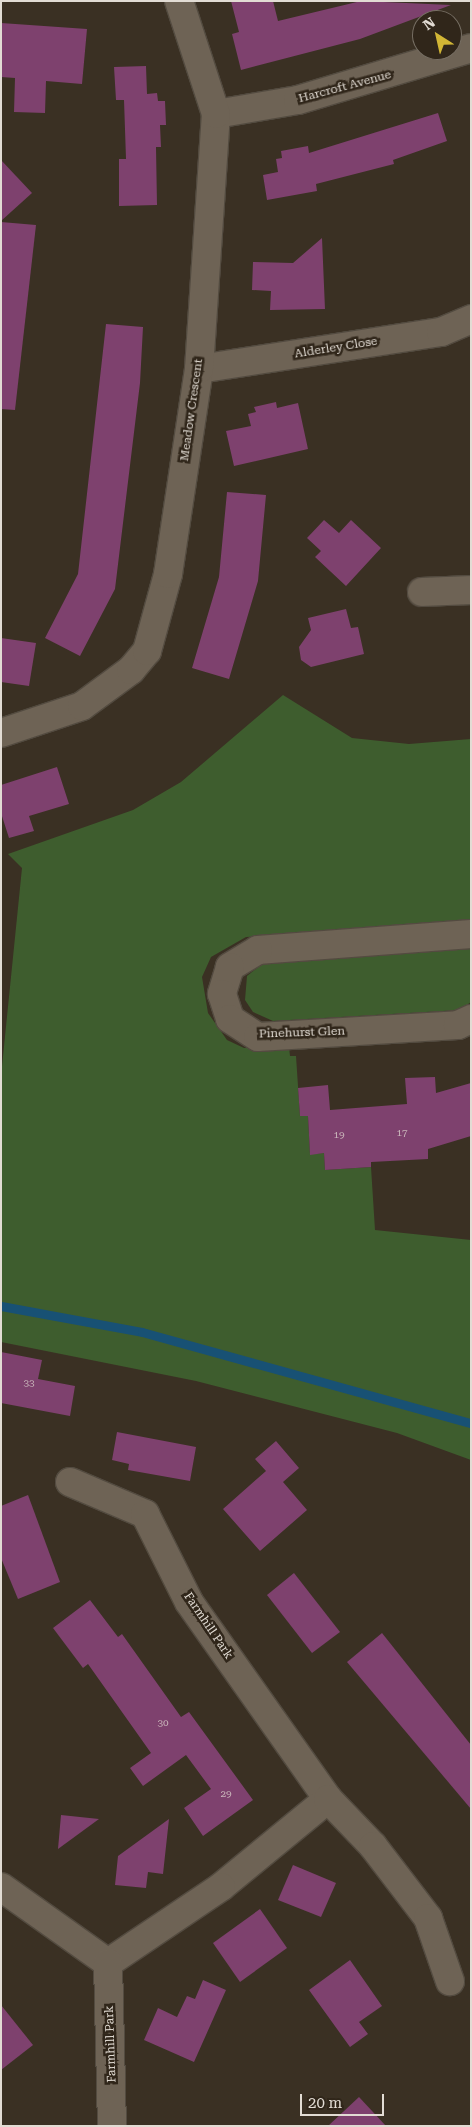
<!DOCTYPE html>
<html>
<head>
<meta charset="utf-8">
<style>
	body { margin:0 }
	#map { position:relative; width:472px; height:2127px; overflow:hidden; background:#3a3023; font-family:"Roboto Serif",serif }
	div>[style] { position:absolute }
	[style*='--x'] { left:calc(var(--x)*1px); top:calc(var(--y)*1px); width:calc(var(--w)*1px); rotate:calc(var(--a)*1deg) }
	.green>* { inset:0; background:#3e5d2e }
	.stream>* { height:9px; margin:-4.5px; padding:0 4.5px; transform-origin:4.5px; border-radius:4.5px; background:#185174 }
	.building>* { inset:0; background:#7e416e }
	.roads { filter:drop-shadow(1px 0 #534b40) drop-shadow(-1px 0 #534b40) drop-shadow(0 1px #534b40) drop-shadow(0 -1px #534b40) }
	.minor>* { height:28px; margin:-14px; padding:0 14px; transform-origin:14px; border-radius:14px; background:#6e6355 }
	span { translate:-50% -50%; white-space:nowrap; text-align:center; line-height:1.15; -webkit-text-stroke:5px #30261a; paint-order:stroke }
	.number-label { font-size:10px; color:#c9b5ba }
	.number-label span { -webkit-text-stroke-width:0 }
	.street-label { font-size:12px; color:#e2dcd4 }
	.frame { position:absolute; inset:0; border:2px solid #e2dcd4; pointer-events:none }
	.north { position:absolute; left:412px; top:10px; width:50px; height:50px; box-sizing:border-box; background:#30261a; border:1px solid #776f64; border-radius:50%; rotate:325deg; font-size:14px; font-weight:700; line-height:20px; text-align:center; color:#e2dcd4 }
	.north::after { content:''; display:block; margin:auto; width:18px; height:22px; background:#d2b635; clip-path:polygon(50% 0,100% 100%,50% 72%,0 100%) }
	.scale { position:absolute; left:300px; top:2094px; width:84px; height:22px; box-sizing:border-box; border:2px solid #e2dcd4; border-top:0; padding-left:6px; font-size:15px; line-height:18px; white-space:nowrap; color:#e2dcd4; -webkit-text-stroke:4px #30261a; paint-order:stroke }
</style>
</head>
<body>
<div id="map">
	<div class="green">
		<i style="clip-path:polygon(283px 695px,352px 738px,409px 744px,471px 739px,471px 924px,246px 937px,211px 957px,202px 977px,208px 1013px,227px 1040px,244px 1048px,289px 1047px,290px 1056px,296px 1056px,300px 1116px,308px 1116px,310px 1154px,324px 1153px,325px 1170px,371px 1167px,375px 1230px,471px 1240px,471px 1460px,397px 1433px,196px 1381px,1px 1342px,1px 1076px,22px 868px,8px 854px,133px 810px,181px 782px)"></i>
		<i style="clip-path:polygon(471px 949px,471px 1002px,460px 1010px,273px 1021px,253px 1012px,245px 1000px,247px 976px,267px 960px)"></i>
	</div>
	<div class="stream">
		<i style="--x:1;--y:1306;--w:143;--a:10.4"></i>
		<i style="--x:142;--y:1332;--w:341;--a:15.5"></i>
	</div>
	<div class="building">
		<i style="clip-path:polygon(231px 1px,273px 1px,278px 21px,361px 1px,451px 5px,360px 39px,241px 70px,232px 34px,239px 32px)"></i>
		<i style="clip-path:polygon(1px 23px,87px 29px,82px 84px,46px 81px,45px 113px,14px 112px,15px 78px,1px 77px)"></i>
		<i style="clip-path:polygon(146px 66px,147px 94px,157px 93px,158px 101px,165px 101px,166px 125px,160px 125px,161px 147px,156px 147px,157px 205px,119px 206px,119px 159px,126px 159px,124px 100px,116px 100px,114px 67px)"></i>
		<i style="clip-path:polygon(438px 113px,447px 141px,393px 160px,394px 164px,316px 184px,317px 191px,267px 200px,263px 175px,278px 172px,276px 159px,282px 158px,281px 151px,308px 146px,309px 153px)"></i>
		<i style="clip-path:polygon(1px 160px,32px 193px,1px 221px)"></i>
		<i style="clip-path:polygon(1px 222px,36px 225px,15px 410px,1px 409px)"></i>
		<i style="clip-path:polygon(322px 238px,325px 309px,270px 310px,271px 291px,252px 290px,253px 262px,293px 263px)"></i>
		<i style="clip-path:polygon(106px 324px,143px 327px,140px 383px,115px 589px,80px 656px,45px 638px,78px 574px)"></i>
		<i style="clip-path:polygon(276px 402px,277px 408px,298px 403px,308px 449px,234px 466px,226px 431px,251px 426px,248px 414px,256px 412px,254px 407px)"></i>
		<i style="clip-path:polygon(227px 492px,266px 495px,258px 581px,229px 679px,192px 668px,219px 577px)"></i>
		<i style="clip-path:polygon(324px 520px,339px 533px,351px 520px,381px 548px,346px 586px,315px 557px,321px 551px,307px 538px)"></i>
		<i style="clip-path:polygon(346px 609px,351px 628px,358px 627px,364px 654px,311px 667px,301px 660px,299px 647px,311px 630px,308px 618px)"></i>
		<i style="clip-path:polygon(1px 638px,36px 643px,29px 686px,1px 682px)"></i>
		<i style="clip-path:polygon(57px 767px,69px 804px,29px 816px,34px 831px,9px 838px,1px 813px,1px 785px)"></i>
		<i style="clip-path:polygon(435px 1077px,436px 1093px,471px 1083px,471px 1136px,428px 1149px,428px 1159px,371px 1162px,371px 1167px,325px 1170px,324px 1153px,310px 1155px,308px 1116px,300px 1116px,298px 1088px,328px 1085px,330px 1110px,407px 1104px,405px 1078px)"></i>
		<i style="clip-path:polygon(1px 1352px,42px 1360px,38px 1379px,75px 1386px,70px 1416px,1px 1403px)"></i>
		<i style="clip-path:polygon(117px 1432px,196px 1447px,190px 1481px,128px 1470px,129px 1464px,112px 1460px)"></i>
		<i style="clip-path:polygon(276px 1441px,299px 1468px,283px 1482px,307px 1510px,260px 1551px,223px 1509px,266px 1471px,255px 1459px)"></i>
		<i style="clip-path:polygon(28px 1495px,60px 1582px,18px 1599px,1px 1558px,1px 1506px)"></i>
		<i style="clip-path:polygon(294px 1573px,340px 1632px,312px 1653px,267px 1595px)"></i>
		<i style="clip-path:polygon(90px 1600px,118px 1637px,122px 1634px,181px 1717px,189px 1712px,253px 1800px,203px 1836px,184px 1808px,211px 1789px,186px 1755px,143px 1786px,130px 1768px,151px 1753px,88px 1664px,83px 1668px,53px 1628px)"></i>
		<i style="clip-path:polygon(382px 1633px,471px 1745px,471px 1809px,347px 1662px)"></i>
		<i style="clip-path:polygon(61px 1815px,99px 1819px,58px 1849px)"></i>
		<i style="clip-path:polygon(169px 1819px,163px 1874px,148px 1872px,146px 1888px,115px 1885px,118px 1856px)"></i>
		<i style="clip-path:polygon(293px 1865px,336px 1883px,321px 1917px,278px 1900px)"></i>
		<i style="clip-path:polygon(260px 1909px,287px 1948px,240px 1982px,213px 1943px)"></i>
		<i style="clip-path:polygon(350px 1960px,382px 2006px,359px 2022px,368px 2034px,350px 2047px,309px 1990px)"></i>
		<i style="clip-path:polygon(203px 1980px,226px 1990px,194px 2062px,144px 2040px,158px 2008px,177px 2017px,187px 1996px,195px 1999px)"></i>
		<i style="clip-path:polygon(1px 2005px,33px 2045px,1px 2070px)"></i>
		<i style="clip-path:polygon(359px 2097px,386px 2126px,328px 2126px)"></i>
	</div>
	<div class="roads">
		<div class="minor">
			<i style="--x:216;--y:114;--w:83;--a:-9.7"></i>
			<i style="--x:298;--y:100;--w:181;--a:-16.7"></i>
			<i style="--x:199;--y:369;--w:245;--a:-8.7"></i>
			<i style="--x:441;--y:332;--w:33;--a:-23"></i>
			<i style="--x:422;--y:592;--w:49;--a:-2.3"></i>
			<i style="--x:1;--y:733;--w:85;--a:-18.4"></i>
			<i style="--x:82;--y:706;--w:61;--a:-36.3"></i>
			<i style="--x:131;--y:670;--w:25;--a:-50"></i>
			<i style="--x:147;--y:651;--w:80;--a:-74.7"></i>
			<i style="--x:168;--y:574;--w:207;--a:-81.4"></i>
			<i style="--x:199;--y:369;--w:256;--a:-86.2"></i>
			<i style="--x:216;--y:114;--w:119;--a:-108.1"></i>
			<i style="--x:471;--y:934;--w:214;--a:175.7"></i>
			<i style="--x:258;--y:950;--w:33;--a:149"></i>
			<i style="--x:230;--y:967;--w:28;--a:107"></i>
			<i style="--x:222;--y:994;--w:26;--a:72"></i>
			<i style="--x:230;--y:1019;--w:33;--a:33"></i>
			<i style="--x:258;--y:1037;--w:200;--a:-3.4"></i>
			<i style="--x:458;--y:1025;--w:14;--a:-25"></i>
			<i style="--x:70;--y:1482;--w:82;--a:23.1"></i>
			<i style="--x:145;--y:1514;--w:98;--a:63.4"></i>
			<i style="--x:189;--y:1602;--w:241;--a:54.8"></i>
			<i style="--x:328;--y:1799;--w:139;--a:140.6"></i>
			<i style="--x:221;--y:1887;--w:136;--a:146.1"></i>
			<i style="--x:328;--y:1799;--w:65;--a:46.2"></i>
			<i style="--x:373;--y:1846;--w:91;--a:52.6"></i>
			<i style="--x:428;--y:1918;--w:67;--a:70.8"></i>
			<i style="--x:1;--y:1887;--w:131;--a:35.4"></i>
			<i style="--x:108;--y:1963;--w:163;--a:88.6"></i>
		</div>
	</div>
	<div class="number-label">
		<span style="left:402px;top:1133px">17</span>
		<span style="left:339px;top:1135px">19</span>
		<span style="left:29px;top:1383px">33</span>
		<span style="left:163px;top:1723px">30</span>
		<span style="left:226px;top:1794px">29</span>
	</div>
	<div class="street-label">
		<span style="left:345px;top:87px;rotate:-15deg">Harcroft Avenue</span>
		<span style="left:336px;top:348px;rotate:-9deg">Alderley Close</span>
		<span style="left:192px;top:410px;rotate:-82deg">Meadow Crescent</span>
		<span style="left:302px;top:1033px;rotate:-2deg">Pinehurst Glen</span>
		<span style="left:208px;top:1626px;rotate:56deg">Farmhill Park</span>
		<span style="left:111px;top:2044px;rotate:-92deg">Farmhill Park</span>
	</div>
	<div class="frame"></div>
	<div class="north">N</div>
	<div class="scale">20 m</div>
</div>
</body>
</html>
